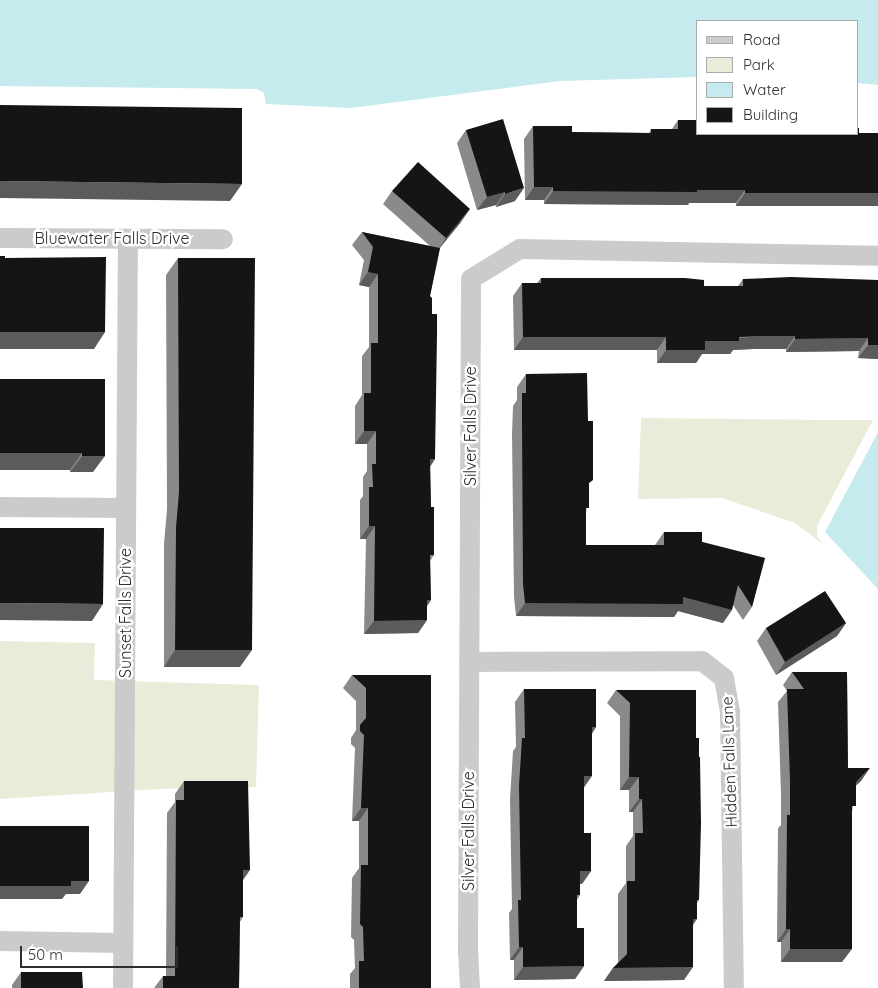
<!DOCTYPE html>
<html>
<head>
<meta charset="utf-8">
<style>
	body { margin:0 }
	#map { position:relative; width:878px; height:988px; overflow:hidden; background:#fff; font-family:Quicksand,sans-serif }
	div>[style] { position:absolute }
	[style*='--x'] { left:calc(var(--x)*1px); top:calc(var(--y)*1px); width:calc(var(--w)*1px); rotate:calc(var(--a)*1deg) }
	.green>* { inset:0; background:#eaecda }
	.water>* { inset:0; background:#c5ebee }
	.minor>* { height:20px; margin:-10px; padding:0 10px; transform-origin:10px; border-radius:10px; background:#cbcbcb }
	.wall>* { inset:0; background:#8a8a8a }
	.shaded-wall>* { inset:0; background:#5b5b5b }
	.building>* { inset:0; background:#151515 }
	span { translate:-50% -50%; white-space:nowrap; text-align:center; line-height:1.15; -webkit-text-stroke:5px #fff; paint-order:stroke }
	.street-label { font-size:16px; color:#2e2e2e }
	.legend { position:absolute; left:696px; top:20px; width:162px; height:115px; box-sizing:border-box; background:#fff; border:1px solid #ababab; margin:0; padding:6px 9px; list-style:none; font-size:15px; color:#2e2e2e }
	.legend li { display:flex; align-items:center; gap:10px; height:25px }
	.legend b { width:25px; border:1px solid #ababab }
	.scale { position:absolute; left:20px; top:946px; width:158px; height:22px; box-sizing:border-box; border:2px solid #2e2e2e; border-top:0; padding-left:6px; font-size:15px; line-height:18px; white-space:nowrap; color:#2e2e2e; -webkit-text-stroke:4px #fff; paint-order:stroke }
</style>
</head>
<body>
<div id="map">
	<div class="green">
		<i style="clip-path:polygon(641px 418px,825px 420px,873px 420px,817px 526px,817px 536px,824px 545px,795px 523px,722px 498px,638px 499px)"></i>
		<i style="clip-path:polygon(0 641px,95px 643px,94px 680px,259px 685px,256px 787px,159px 789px,0 799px)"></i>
	</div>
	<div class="water">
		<i style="clip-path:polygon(0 0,878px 0,878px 85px,857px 83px,857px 21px,697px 21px,697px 77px,560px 81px,351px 108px,266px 104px,264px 93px,257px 89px,0 86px)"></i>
		<i style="clip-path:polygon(878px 432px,878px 589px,825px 532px)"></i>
	</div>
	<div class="minor">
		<i style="--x:0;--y:238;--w:223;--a:0.3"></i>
		<i style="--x:0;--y:507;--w:126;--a:0.5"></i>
		<i style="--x:469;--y:662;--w:233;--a:-0.2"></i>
		<i style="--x:702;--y:661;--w:28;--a:38"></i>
		<i style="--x:724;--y:678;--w:34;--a:80"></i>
		<i style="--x:730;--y:711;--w:277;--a:89.2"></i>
		<i style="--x:0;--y:941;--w:123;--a:0.9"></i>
		<i style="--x:123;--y:988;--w:749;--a:-89.62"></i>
		<i style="--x:470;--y:988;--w:36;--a:-93"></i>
		<i style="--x:468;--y:952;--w:673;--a:-89.74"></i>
		<i style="--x:471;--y:279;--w:57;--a:-31.5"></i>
		<i style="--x:520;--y:249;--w:358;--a:1.1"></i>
	</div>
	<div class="wall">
		<i style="clip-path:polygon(678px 120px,697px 134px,878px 133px,878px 206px,736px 206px,736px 203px,689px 203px,688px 205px,544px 204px,544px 200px,525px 200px,524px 139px,533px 126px,572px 132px,649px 133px,651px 129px,672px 129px)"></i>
		<i style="clip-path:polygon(466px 130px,515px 201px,496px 207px,496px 205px,477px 210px,457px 143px)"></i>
		<i style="clip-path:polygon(392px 191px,461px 222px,440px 248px,430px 296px,435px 459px,430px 467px,431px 507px,434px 555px,430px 561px,431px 600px,427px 606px,427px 620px,418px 633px,364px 634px,366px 539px,360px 539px,360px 500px,363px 496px,363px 477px,367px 471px,367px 444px,355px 444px,355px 406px,362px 395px,362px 356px,369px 347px,369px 287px,359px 285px,364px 260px,352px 245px,362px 232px,430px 246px,383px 204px)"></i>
		<i style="clip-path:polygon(178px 258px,240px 667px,164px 667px,164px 544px,167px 509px,166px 275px)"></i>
		<i style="clip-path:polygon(541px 278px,704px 286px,738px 286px,743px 279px,878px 280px,878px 359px,858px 358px,859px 351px,786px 352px,786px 349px,753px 349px,733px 350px,730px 354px,702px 354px,696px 363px,657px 363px,657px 350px,514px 350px,513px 296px,522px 283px,537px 283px)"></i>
		<i style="clip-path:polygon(526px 374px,588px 421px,589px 485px,586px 513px,586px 545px,655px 545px,664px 532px,765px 558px,752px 607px,743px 620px,733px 605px,723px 623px,678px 611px,674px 617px,516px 616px,514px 597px,512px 434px,513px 406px,517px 400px,517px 387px)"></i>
		<i style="clip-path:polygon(105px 379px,93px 472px,70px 472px,70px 470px,0 470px)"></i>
		<i style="clip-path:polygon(846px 623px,837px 636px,776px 675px,757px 641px,766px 628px)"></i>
		<i style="clip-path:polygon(792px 672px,847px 672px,848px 768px,861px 781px,856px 785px,852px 812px,842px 962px,781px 962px,781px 942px,777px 942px,778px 828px,781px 825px,781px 794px,778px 702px,787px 691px,783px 685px)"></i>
		<i style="clip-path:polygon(352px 675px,431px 675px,431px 988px,350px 988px,350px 974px,355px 968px,354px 940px,351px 937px,352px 878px,359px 868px,359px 821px,352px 821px,355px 748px,351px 744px,351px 738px,356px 730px,356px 701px,343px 688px)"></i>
		<i style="clip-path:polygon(524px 689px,596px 727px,592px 734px,584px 787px,584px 833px,591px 871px,582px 884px,580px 884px,580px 895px,577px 900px,577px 928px,584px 966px,575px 979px,514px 980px,514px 960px,510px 960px,509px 913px,512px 909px,510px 799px,513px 751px,516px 747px,515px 702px)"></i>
		<i style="clip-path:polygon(616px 690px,696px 738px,699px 900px,697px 903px,693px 926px,684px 980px,604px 981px,613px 968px,618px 963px,618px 894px,626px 883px,626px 846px,633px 836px,633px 812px,629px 812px,629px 790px,620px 790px,620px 716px,607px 703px)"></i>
		<i style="clip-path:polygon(184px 781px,243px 880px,243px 917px,240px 922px,239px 988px,154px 988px,163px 976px,166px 976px,167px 813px,175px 802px,175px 794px)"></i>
		<i style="clip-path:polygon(21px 972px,83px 988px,12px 988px,12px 985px)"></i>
	</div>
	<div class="shaded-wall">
		<i style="clip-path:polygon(0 181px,242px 184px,230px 201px,0 198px)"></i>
		<i style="clip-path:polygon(534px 187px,553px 187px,544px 200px,525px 200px)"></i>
		<i style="clip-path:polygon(524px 188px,515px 201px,496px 207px,505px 194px)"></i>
		<i style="clip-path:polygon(697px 190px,745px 190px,736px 203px,689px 203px,688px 205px,544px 204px,553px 191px)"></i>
		<i style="clip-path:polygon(505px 192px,496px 205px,477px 210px,487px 197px)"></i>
		<i style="clip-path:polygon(745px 193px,878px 193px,878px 206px,736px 206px)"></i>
		<i style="clip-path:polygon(470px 209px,461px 222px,437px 251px,446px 238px)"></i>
		<i style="clip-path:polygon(368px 272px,378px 274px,369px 287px,359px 285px)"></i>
		<i style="clip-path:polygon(0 332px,105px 332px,94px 349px,0 349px)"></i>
		<i style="clip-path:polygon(762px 336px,795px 336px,786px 349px,753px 349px,733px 350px,730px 354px,702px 354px,696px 363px,657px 363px,666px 350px,705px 341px)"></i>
		<i style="clip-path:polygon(523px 337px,666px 337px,657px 350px,514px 350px)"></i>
		<i style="clip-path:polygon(868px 338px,859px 351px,786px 352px,795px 339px)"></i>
		<i style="clip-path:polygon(868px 345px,878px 345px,878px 359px,858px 358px)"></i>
		<i style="clip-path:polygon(364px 431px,376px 431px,367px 444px,355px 444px)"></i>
		<i style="clip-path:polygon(0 453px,82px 453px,70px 470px,0 470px)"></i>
		<i style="clip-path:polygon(82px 456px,105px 456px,93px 472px,70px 472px)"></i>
		<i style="clip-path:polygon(430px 459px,435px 459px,426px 472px)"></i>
		<i style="clip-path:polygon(369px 526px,375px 526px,366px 539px,360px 539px)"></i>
		<i style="clip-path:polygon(683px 597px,732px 610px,723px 623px,678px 611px,674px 617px,516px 616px,525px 603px)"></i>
		<i style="clip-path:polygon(427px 600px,431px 600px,422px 613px)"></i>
		<i style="clip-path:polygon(0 603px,103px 604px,92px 621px,0 620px)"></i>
		<i style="clip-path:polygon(427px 620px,418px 633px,364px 634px,374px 621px)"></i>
		<i style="clip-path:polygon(846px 623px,837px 636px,776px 675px,785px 662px)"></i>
		<i style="clip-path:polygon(175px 650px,252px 650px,240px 667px,164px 667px)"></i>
		<i style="clip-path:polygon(592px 727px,596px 727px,587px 740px)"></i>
		<i style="clip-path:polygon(870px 768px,861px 781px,847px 794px,856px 782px)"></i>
		<i style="clip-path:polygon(584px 776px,592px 776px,583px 789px)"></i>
		<i style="clip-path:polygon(629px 777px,639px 777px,629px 790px,620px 790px)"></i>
		<i style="clip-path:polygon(639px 799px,642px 799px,633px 812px,629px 812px)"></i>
		<i style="clip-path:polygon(361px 808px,368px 808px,359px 821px,352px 821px)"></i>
		<i style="clip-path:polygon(243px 870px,250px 870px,241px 883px)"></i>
		<i style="clip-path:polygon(580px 871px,591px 871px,582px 884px,571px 884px)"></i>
		<i style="clip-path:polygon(71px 881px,89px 881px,80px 894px,66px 894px,62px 899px,0 899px,0 886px)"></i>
		<i style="clip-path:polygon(693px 919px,697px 919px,688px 932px)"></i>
		<i style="clip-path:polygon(786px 929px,790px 929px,781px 942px,777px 942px)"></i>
		<i style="clip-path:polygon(519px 947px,523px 947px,514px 960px,510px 960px)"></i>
		<i style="clip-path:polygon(790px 949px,852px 949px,842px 962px,781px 962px)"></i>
		<i style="clip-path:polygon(584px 966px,575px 979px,514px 980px,523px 967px)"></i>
		<i style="clip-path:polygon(693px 967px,684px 980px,604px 981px,613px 968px)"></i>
	</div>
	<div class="building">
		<i style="clip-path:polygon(0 105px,242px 108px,242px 184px,0 181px)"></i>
		<i style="clip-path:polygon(503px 119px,524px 188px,505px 194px,505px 192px,487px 197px,466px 130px)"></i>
		<i style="clip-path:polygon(678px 120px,697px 120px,697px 134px,857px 134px,857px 128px,859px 128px,859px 133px,878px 133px,878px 193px,745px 193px,745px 190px,697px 190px,697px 192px,553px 191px,553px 187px,534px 187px,533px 126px,572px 126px,572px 132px,651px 133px,651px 129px,678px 129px)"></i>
		<i style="clip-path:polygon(418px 162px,470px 209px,446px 238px,392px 191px)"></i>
		<i style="clip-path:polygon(362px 232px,440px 248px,430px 296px,432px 298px,432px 314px,437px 314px,437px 334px,435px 459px,430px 459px,431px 507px,434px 507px,434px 555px,430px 555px,431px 600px,427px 600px,427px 620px,374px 621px,375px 526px,369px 526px,369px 487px,373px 487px,372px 464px,376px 464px,376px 431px,364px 431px,364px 393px,371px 393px,371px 343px,378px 343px,378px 274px,368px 272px,373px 247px)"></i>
		<i style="clip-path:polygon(0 256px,5px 256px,5px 258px,106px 257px,105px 332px,0 332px)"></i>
		<i style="clip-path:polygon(178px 258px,255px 258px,252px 650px,175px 650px,176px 528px,179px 492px)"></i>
		<i style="clip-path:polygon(791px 277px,878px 280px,878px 345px,868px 345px,868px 338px,795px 339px,795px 336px,762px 336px,739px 337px,739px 341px,705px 341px,705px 350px,666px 350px,666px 337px,523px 337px,522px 283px,541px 283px,541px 278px,685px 278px,704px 280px,704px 286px,743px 286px,743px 279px)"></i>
		<i style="clip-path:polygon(587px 373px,588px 421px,593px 421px,593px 480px,589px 483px,589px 508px,586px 508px,586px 545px,664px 545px,664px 532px,702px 532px,702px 542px,765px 558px,752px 607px,738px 585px,732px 610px,683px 597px,683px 604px,525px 603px,523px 584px,522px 421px,522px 393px,526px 393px,526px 374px)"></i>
		<i style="clip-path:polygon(0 379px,105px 379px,105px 456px,82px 456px,82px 453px,0 453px)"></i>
		<i style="clip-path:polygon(0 528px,104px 528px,103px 604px,0 603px)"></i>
		<i style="clip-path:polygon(825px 591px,846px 623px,785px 662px,766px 628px)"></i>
		<i style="clip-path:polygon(792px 672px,847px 672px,848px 768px,870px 768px,856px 782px,856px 806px,852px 806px,852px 949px,790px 949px,790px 929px,786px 929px,787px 815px,790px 815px,790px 781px,787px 689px,804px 689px)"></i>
		<i style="clip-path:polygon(352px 675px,431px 675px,431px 988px,359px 988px,359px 961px,364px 961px,363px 927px,360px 924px,361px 865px,368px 865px,368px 808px,361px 808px,364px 735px,360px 731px,360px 725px,366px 718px,366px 688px)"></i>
		<i style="clip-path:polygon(524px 689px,596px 689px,596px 727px,592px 727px,592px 776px,584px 776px,584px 833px,591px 833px,591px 871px,580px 871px,580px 895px,577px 895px,577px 928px,584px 928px,584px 966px,523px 967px,523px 947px,519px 947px,518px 900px,521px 900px,519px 786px,522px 738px,525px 738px)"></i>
		<i style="clip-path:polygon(616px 690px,696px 690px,696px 738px,699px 738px,699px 757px,700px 757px,701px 823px,699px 900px,697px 900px,697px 919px,693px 919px,693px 967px,613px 968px,627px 954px,627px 881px,635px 881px,635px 833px,643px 833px,642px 799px,639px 799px,639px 777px,629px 777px,630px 703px)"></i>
		<i style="clip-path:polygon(184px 781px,248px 781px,250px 870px,243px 870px,243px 917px,240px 917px,239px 988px,163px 988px,163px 976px,175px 976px,176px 800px,184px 800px)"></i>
		<i style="clip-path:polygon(0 826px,89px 826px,89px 881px,71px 881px,71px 886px,0 886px)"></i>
		<i style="clip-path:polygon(21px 972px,82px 972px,83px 988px,21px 988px)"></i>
	</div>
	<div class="street-label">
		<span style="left:112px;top:238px">Bluewater Falls Drive</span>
		<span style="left:470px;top:426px;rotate:-90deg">Silver Falls Drive</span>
		<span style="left:125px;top:613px;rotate:-90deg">Sunset Falls Drive</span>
		<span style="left:729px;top:762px;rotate:-92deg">Hidden Falls Lane</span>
		<span style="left:468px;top:831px;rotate:-90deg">Silver Falls Drive</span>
	</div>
	<ul class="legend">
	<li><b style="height:6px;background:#cbcbcb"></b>Road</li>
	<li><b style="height:14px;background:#eaecda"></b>Park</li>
	<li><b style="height:14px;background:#c5ebee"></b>Water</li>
	<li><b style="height:14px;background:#151515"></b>Building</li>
	</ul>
	<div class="scale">50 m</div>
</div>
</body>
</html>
